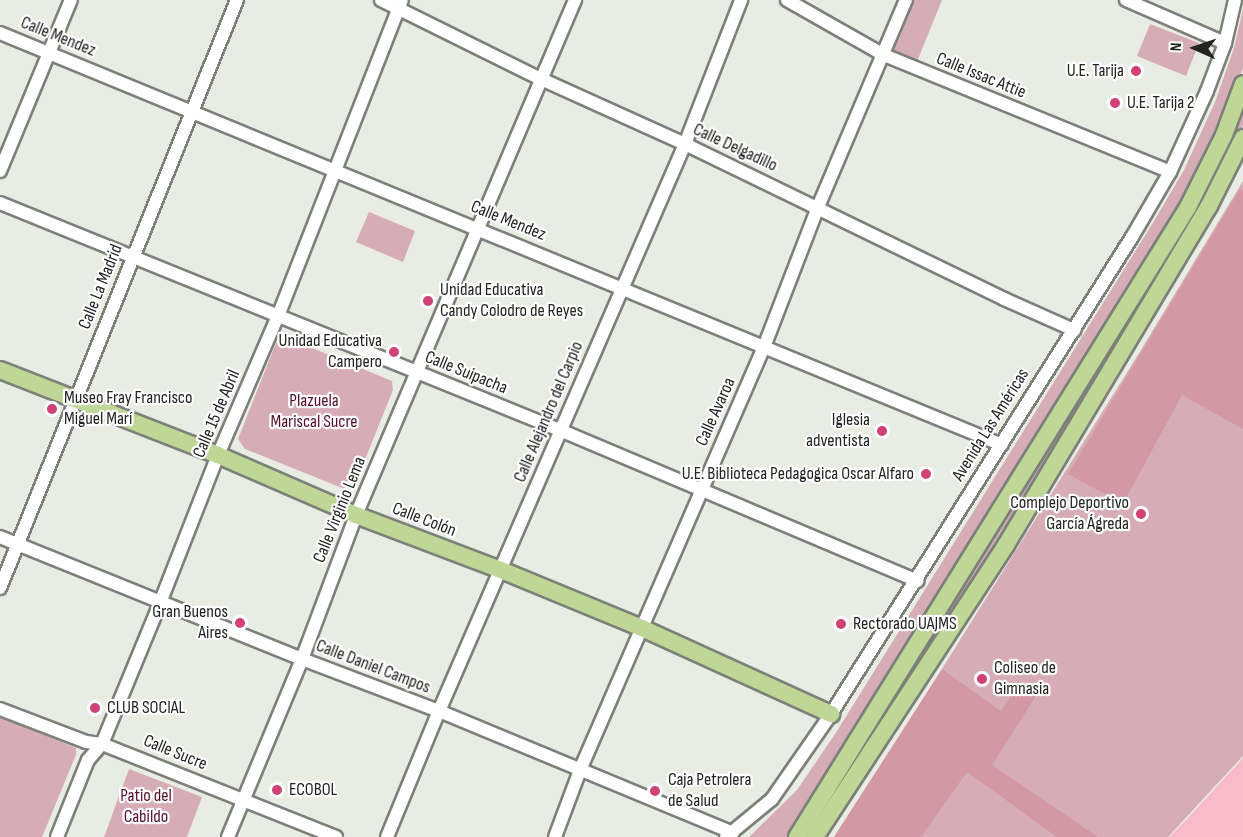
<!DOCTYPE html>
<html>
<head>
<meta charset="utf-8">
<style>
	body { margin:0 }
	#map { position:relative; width:1243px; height:837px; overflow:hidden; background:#e8ece3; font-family:"Sofia Sans Condensed",sans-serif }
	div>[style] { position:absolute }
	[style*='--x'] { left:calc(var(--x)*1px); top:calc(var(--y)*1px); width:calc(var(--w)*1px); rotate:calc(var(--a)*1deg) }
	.green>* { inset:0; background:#d6adb6 }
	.forest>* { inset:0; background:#d398a5 }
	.water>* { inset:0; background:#fabbc9 }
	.roads { filter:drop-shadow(2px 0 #7c8078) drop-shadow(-2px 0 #7c8078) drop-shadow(0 2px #7c8078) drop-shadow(0 -2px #7c8078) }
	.minor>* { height:12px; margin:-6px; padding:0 6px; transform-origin:6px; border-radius:6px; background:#fff }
	.major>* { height:16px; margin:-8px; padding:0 8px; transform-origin:8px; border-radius:8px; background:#bed797 }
	.dots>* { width:16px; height:16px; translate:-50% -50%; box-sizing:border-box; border:3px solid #fff; border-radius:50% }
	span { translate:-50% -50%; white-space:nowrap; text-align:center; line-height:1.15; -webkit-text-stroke:4.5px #fff; paint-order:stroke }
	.street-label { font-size:18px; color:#232421 }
	.poi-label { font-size:18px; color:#232421 }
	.right { translate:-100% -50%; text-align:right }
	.left { translate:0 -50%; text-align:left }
	.park-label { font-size:18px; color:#56102a }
	.north { position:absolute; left:1165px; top:18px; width:60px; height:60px; -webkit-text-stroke:4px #fff; paint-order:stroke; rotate:273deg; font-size:16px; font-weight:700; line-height:24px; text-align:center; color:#232421 }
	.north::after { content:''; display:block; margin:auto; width:21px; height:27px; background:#232421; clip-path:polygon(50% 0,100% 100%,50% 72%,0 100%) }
</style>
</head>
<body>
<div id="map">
	<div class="green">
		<i style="clip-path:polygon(908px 0,942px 0,914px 69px,887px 54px)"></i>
		<i style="clip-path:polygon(1243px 9px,1243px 68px,1232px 100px,1190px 192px,791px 837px,749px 837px,797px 790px,837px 731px,1154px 221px,1184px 170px,1215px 102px,1234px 48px)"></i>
		<i style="clip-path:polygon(1150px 24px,1199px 43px,1186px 76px,1137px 56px)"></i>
		<i style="clip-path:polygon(1243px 104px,1243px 125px,1230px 154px,1123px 340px,809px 837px,803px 837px)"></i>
		<i style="clip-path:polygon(1243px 181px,1243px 756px,1168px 837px,834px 837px,907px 725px,1136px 358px)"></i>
		<i style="clip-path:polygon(369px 212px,415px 231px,403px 262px,356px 242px)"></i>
		<i style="clip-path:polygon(288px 338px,392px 381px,393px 390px,354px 487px,347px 490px,245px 449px,238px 439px,276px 343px)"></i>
		<i style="clip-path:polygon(0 715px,76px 748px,76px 755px,42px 837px,0 837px)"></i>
		<i style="clip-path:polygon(129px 769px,202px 797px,187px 837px,104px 837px)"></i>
	</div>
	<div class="forest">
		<i style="clip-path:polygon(1240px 189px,1243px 191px,1243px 429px,1182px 395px,1123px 504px,1068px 474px)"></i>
		<i style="clip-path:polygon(942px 669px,1001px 711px,1018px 686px,1038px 693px,992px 765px,1098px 837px,1057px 837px,967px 772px,921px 837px,834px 837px)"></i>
	</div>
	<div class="water">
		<i style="clip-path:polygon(1243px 758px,1243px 837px,1169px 837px,1187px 819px)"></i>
	</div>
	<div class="roads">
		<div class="minor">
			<i style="--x:381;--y:0;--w:178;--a:26.3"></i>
			<i style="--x:541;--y:79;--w:158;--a:24.3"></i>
			<i style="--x:685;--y:144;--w:355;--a:25.9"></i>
			<i style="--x:1004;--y:299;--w:77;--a:23.9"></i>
			<i style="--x:787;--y:0;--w:112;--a:29.6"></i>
			<i style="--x:884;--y:55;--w:309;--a:22.2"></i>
			<i style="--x:1126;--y:0;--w:108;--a:23.5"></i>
			<i style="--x:0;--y:33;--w:1083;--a:22.35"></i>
			<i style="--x:0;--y:171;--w:185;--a:-67.5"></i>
			<i style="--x:0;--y:203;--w:604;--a:22.07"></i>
			<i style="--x:560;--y:430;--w:388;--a:22.9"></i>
			<i style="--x:0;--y:537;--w:326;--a:22"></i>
			<i style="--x:302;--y:659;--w:147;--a:20.8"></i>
			<i style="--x:439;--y:711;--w:318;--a:22.5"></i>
			<i style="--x:0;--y:588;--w:634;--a:-68.05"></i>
			<i style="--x:0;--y:709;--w:92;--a:21"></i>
			<i style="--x:86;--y:742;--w:16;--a:7"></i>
			<i style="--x:102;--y:744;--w:252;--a:21.7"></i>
			<i style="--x:57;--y:837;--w:83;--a:-68.1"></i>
			<i style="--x:88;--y:760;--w:21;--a:-49"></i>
			<i style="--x:102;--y:744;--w:152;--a:-67.6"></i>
			<i style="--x:160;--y:603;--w:159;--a:-68.6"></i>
			<i style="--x:218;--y:455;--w:151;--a:-66.7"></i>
			<i style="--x:278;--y:316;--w:339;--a:-68.6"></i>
			<i style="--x:228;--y:837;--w:193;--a:-67.4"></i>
			<i style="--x:302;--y:659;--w:154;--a:-69.4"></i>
			<i style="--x:356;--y:515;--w:560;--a:-66.96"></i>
			<i style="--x:387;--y:837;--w:136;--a:-67.6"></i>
			<i style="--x:439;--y:711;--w:618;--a:-66.55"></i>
			<i style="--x:685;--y:144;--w:155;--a:-68.7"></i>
			<i style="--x:555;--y:837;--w:72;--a:-69.5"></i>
			<i style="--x:580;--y:770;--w:461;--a:-66.5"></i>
			<i style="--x:764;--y:347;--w:150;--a:-68.9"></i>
			<i style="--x:818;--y:207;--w:225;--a:-67"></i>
			<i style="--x:726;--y:837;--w:60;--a:-39.6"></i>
			<i style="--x:772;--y:799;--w:103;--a:-55.2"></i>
			<i style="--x:831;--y:714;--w:564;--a:-57.75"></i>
			<i style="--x:1132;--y:237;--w:75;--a:-59.7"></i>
			<i style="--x:1170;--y:172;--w:89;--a:-65.4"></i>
			<i style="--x:1207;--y:91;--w:51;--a:-69.4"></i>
			<i style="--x:1225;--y:43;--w:44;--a:-76.9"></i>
		</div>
		<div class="major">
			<i style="--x:0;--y:370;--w:234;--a:21.3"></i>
			<i style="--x:218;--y:455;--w:150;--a:23.5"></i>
			<i style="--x:356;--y:515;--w:155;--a:20.8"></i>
			<i style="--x:501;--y:570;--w:152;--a:22.4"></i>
			<i style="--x:642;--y:628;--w:208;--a:24.5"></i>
			<i style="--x:797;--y:837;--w:741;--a:-58.17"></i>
			<i style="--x:1188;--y:207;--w:80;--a:-63.4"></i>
			<i style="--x:1224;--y:135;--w:54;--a:-69.6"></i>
			<i style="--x:815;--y:837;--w:349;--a:-56.8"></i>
			<i style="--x:1006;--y:545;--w:395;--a:-59.1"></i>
			<i style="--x:1209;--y:206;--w:76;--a:-63.4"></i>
		</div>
	</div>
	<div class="dots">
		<i style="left:1136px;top:71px;background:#cf4271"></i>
		<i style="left:1115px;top:103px;background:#cf4271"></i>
		<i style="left:428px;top:301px;background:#cf4271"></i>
		<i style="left:394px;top:352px;background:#cf4271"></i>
		<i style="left:52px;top:409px;background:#cf4271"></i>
		<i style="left:882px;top:431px;background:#cf4271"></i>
		<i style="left:926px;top:474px;background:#cf4271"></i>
		<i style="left:1141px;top:514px;background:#cf4271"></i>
		<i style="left:240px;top:623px;background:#cf4271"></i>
		<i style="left:841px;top:624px;background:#cf4271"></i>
		<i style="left:982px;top:679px;background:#cf4271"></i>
		<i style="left:95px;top:708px;background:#cf4271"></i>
		<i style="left:277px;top:790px;background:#cf4271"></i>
		<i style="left:655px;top:791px;background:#cf4271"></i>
	</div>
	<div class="street-label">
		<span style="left:58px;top:37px;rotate:22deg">Calle Mendez</span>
		<span style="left:981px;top:76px;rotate:22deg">Calle Issac Attie</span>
		<span style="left:735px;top:148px;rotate:25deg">Calle Delgadillo</span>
		<span style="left:508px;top:221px;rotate:22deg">Calle Mendez</span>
		<span style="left:101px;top:287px;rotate:-68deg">Calle La Madrid</span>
		<span style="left:466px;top:373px;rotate:22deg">Calle Suipacha</span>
		<span style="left:549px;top:412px;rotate:-67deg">Calle Alejandro del Carpio</span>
		<span style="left:716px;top:412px;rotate:-66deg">Calle Avaroa</span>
		<span style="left:217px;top:414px;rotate:-67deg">Calle 15 de Abril</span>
		<span style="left:991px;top:425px;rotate:-58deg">Avenida Las Américas</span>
		<span style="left:340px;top:510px;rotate:-68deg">Calle Virginio Lema</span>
		<span style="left:424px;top:520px;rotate:21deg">Calle Colón</span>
		<span style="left:373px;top:667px;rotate:21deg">Calle Daniel Campos</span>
		<span style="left:175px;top:753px;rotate:22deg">Calle Sucre</span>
	</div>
	<div class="poi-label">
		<span class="right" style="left:1124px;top:71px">U.E. Tarija</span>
		<span class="left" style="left:1127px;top:103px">U.E. Tarija 2</span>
		<span class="left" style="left:440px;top:301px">Unidad Educativa<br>Candy Colodro de Reyes</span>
		<span class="right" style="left:382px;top:352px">Unidad Educativa<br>Campero</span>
		<span class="left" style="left:64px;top:409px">Museo Fray Francisco<br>Miguel Marí</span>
		<span class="right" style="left:870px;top:431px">Iglesia<br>adventista</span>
		<span class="right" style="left:914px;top:474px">U.E. Biblioteca Pedagogica Oscar Alfaro</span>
		<span class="right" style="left:1129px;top:514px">Complejo Deportivo<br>García Ágreda</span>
		<span class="right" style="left:228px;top:623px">Gran Buenos<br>Aires</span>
		<span class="left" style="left:853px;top:624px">Rectorado UAJMS</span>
		<span class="left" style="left:994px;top:679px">Coliseo de<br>Gimnasia</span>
		<span class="left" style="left:107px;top:708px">CLUB SOCIAL</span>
		<span class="left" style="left:668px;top:791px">Caja Petrolera<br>de Salud</span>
		<span class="left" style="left:289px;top:790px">ECOBOL</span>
	</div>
	<div class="park-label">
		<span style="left:314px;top:412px">Plazuela<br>Mariscal Sucre</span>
		<span style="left:146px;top:807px">Patio del<br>Cabildo</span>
	</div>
	<div class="north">N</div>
</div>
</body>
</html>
